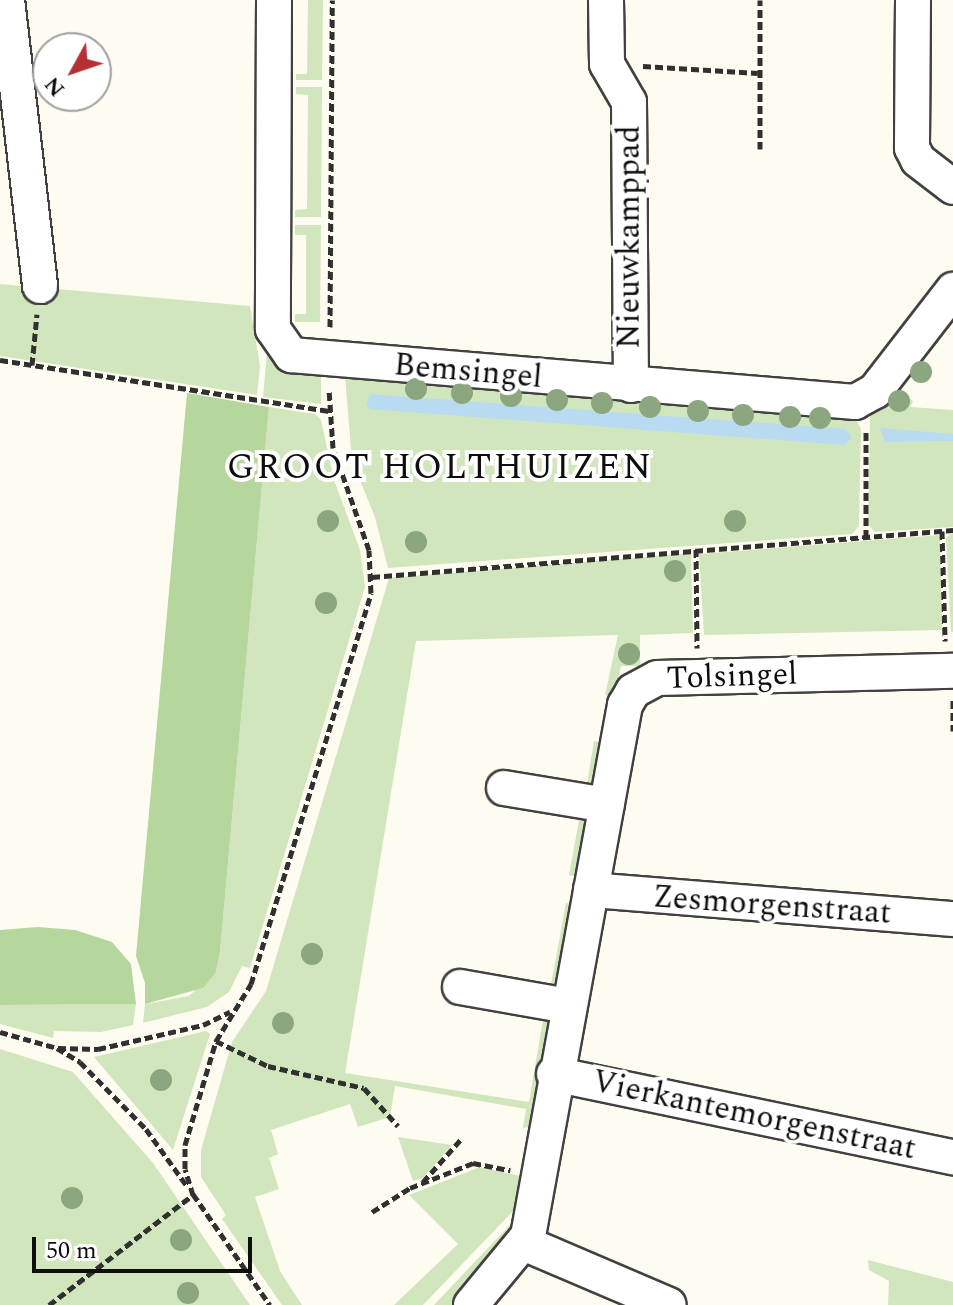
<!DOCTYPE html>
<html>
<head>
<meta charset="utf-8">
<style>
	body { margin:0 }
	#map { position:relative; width:953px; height:1305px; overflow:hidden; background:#fefbf0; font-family:Spectral,serif }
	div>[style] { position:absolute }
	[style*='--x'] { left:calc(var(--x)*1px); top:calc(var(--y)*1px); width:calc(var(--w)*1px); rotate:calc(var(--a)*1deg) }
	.green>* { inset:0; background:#d1e6bc }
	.forest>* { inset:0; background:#b5d69d }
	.water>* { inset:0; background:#b9dbf1 }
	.path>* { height:5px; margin-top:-2.5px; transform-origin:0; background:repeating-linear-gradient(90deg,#303030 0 8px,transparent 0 12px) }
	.roads { filter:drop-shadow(2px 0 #414141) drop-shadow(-2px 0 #414141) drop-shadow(0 2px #414141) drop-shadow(0 -2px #414141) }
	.minor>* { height:34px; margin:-17px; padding:0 17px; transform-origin:17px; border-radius:17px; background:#fff }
	.trees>* { width:22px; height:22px; margin:-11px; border-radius:50%; background:#8ca67f }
	span { translate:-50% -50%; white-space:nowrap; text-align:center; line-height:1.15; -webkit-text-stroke:8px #fff; paint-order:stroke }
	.street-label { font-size:32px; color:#0e0e0e }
	.quarter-label { font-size:36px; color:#0e0e0e; letter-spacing:2px }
	.north { position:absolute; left:32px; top:32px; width:80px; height:80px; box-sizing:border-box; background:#fff; border:2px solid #9f9f9f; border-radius:50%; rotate:230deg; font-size:22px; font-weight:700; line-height:32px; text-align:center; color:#0e0e0e }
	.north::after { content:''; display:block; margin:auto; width:28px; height:36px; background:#b43034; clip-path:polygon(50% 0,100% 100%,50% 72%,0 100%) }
	.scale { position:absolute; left:32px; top:1237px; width:220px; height:36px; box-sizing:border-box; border:4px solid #0e0e0e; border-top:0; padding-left:10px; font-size:24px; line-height:28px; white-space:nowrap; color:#0e0e0e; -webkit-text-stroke:6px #fff; paint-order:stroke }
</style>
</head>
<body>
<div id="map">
	<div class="green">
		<i style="clip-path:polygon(308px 0,323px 0,322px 80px,296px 80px,296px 74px,307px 74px)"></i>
		<i style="clip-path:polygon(296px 87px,322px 87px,321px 217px,295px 217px,295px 210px,307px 209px,308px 95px,296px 94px)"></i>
		<i style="clip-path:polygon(295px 225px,321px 225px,320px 322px,295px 322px,295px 314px,306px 314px,306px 235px,295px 235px)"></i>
		<i style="clip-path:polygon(0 284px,250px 306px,260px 366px,257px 395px,0 356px)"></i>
		<i style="clip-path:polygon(267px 353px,281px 365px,321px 372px,321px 404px,263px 397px)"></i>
		<i style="clip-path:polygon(345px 376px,854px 416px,861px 429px,859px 526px,852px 534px,388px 568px,375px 517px,352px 461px)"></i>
		<i style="clip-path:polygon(895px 388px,913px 401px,910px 407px,953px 410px,953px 527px,875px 532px,868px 524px,870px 417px)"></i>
		<i style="clip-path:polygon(269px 407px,315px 414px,321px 420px,334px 480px,360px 550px,365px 587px,250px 968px,242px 966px,229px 992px,207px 1007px,143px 1023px,145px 1004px,189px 996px,216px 972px,220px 952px)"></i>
		<i style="clip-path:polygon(953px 533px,953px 632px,951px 632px,946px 538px)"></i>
		<i style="clip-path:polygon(940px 535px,942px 630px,704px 635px,699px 554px)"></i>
		<i style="clip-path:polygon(691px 553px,693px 633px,640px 635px,640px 666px,621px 666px,614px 696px,605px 695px,618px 635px,416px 641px,345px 1073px,529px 1102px,544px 1014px,555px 1023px,535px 1126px,523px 1128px,526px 1109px,395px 1086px,390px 1117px,358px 1127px,350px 1104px,271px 1130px,278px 1154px,269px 1158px,279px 1189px,255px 1197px,280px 1271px,302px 1305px,282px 1305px,222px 1219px,226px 1215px,201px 1177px,201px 1150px,232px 1042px,266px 991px,389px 578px)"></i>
		<i style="clip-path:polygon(594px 741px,605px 743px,598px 784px,586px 791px)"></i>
		<i style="clip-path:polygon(580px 815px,591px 824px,582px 878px,569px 875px)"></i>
		<i style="clip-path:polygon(566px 903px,577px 905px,562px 988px,550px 990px)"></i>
		<i style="clip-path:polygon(136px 1004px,133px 1025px,101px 1032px,54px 1031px,53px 1038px,0 1024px,0 1005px)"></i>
		<i style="clip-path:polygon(206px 1031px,210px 1034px,173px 1150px,94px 1057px)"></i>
		<i style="clip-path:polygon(0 1049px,73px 1072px,153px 1163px,250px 1305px,0 1305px)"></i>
		<i style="clip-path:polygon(398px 1137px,452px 1145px,423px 1178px,413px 1181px)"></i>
		<i style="clip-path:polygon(480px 1167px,520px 1176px,514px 1210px,423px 1305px,394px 1305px,458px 1244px,409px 1195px)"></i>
		<i style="clip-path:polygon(521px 1213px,514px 1242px,454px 1305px,434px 1305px)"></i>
		<i style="clip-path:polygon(868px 1260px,953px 1282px,953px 1305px,888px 1305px,889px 1281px,869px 1270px)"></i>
	</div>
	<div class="forest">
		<i style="clip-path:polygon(187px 393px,269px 407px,220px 952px,216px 972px,203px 988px,145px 1004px,145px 983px,136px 956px)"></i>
		<i style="clip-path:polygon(38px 927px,75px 930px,112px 942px,131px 964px,136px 1004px,0 1005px,0 930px)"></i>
	</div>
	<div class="water">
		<i style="clip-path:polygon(370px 394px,846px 429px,852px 438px,844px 445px,370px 409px,366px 404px)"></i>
		<i style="clip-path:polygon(880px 428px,953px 434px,953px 441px,885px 442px)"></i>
	</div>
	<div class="path">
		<i style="--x:643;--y:66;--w:115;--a:3.5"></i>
		<i style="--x:760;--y:149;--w:149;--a:-90"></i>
		<i style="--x:330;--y:327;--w:327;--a:-89.6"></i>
		<i style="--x:0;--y:360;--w:333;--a:8.8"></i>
		<i style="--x:32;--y:365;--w:51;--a:-84.4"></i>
		<i style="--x:942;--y:531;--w:110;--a:88.4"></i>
		<i style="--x:866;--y:537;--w:107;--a:-90"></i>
		<i style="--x:696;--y:549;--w:99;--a:89.4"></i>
		<i style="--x:372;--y:577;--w:583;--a:-4.62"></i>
		<i style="--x:953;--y:700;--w:31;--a:90"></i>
		<i style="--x:0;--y:1032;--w:59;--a:15.7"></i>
		<i style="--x:57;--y:1048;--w:27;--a:31"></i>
		<i style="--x:80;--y:1062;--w:94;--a:45.4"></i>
		<i style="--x:146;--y:1129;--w:70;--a:54.3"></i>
		<i style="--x:216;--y:1041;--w:58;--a:25.7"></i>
		<i style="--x:268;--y:1066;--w:98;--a:12.9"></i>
		<i style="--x:364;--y:1088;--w:51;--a:48.2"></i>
		<i style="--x:58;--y:1048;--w:40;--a:1.4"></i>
		<i style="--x:98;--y:1049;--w:108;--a:-12.9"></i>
		<i style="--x:203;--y:1025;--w:30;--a:-26"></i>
		<i style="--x:423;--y:1182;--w:60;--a:-48.4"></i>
		<i style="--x:193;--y:1194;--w:135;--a:55.3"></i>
		<i style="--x:372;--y:1212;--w:45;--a:-32.3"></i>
		<i style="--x:410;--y:1188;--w:68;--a:-21.6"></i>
		<i style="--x:473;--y:1163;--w:38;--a:11"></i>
		<i style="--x:49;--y:1305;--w:181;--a:-37.4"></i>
		<i style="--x:193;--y:1195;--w:27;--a:-107"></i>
		<i style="--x:185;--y:1169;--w:24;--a:-90"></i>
		<i style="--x:185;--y:1145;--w:109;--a:-73.4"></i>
		<i style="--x:216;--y:1041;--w:67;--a:-58.4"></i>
		<i style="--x:251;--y:984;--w:409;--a:-72.9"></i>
		<i style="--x:371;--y:593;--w:43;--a:-92.7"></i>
		<i style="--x:369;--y:550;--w:108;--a:-109.4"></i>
		<i style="--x:333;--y:448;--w:59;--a:-93.9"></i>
	</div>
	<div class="roads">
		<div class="minor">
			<i style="--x:7;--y:0;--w:288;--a:83.4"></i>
			<i style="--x:274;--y:0;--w:329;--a:90.2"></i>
			<i style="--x:273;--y:329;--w:32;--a:55"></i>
			<i style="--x:291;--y:355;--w:566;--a:4.76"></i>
			<i style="--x:855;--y:402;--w:23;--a:-29"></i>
			<i style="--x:875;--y:391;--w:128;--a:-52.3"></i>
			<i style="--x:606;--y:0;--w:64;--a:89.1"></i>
			<i style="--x:607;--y:64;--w:44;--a:59.9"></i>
			<i style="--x:629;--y:102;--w:283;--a:89.6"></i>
			<i style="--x:913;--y:0;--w:148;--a:90.4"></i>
			<i style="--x:912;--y:148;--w:13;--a:63"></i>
			<i style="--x:918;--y:160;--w:44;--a:37.6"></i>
			<i style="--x:504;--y:788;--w:104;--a:9.4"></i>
			<i style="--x:591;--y:890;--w:363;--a:4.6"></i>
			<i style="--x:460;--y:987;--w:110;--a:10"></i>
			<i style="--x:554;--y:1074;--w:408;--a:11.8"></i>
			<i style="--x:526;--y:1244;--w:155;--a:23.1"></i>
			<i style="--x:471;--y:1305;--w:89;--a:-50.4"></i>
			<i style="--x:528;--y:1236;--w:540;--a:-79.65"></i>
			<i style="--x:625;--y:705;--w:16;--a:-60"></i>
			<i style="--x:633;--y:691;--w:27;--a:-28"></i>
			<i style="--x:657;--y:678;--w:296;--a:-1.4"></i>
		</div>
	</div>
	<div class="trees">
		<i style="left:921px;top:372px"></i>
		<i style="left:416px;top:389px"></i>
		<i style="left:462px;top:393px"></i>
		<i style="left:511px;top:396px"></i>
		<i style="left:557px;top:400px"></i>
		<i style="left:899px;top:401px"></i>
		<i style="left:602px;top:403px"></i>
		<i style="left:650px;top:407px"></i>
		<i style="left:698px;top:411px"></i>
		<i style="left:743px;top:415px"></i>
		<i style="left:790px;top:417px"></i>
		<i style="left:820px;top:418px"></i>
		<i style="left:328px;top:521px"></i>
		<i style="left:735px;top:521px"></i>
		<i style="left:416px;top:542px"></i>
		<i style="left:675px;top:571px"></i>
		<i style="left:326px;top:603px"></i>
		<i style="left:629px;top:654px"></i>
		<i style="left:312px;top:954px"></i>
		<i style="left:283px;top:1023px"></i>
		<i style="left:161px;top:1080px"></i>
		<i style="left:72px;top:1198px"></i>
		<i style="left:181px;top:1240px"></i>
		<i style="left:188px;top:1293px"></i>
	</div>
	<div class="street-label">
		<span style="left:630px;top:237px;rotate:-90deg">Nieuwkamppad</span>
		<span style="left:468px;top:372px;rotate:5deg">Bemsingel</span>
		<span style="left:732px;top:677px;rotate:-2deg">Tolsingel</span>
		<span style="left:772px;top:906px;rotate:4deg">Zesmorgenstraat</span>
		<span style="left:754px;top:1116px;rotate:12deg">Vierkantemorgenstraat</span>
	</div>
	<div class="quarter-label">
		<span style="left:440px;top:468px">GROOT HOLTHUIZEN</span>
	</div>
	<div class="north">N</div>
	<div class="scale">50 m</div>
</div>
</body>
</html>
